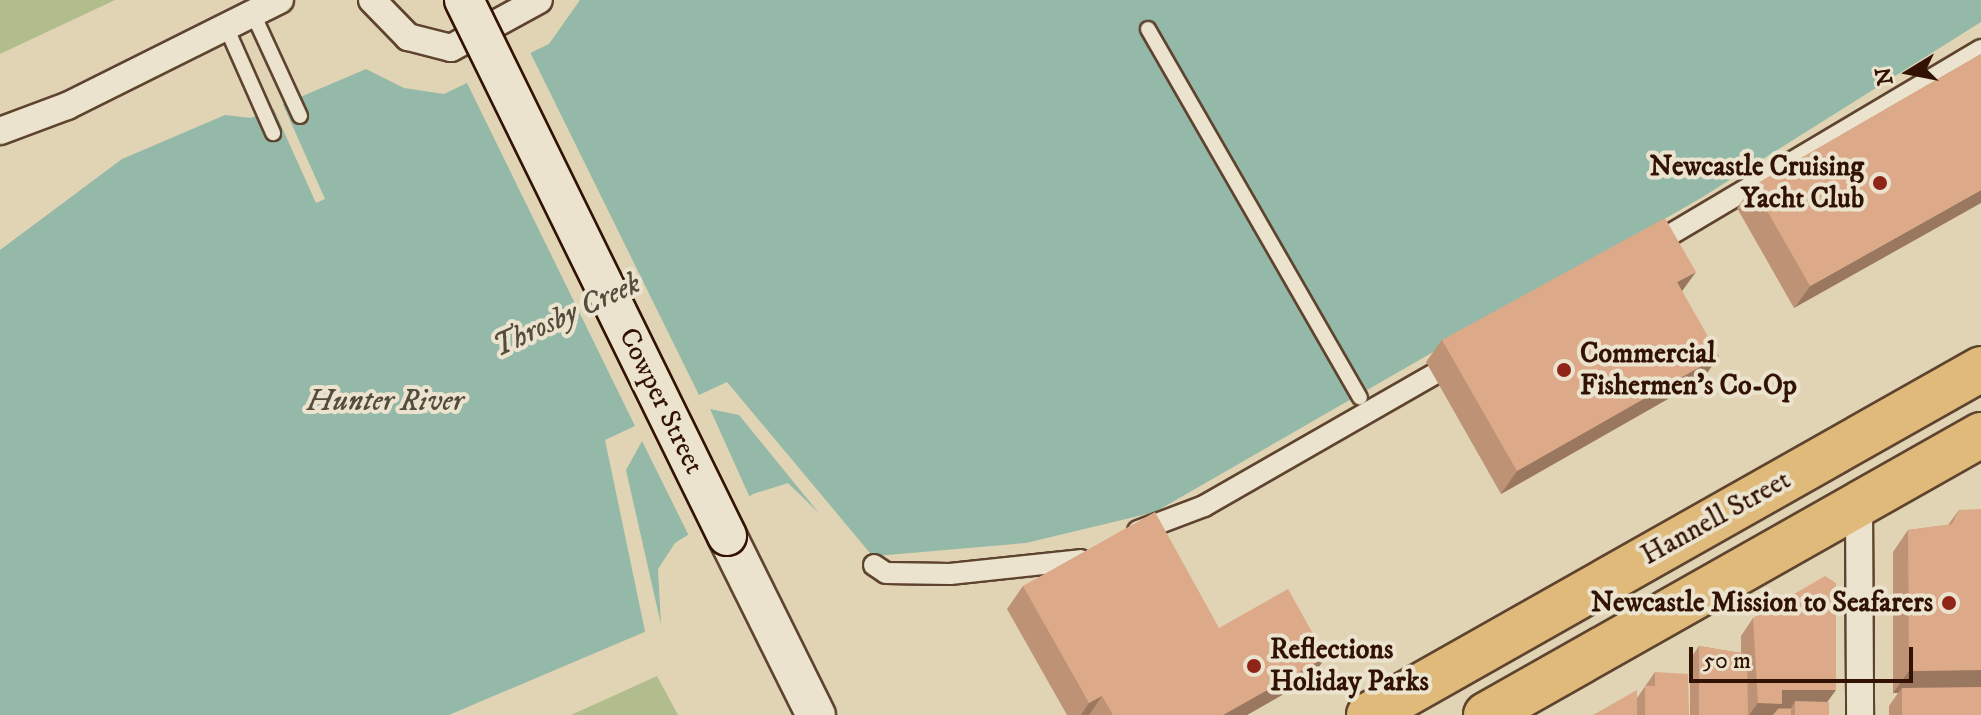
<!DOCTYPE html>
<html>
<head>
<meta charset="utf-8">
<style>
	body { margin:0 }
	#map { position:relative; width:1981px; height:715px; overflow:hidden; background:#e0d4b4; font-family:"IM FELL DW Pica",serif }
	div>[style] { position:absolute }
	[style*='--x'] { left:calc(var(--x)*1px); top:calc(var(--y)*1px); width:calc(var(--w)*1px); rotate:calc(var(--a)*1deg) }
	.green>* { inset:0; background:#b2bd8e }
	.water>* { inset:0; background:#94b9a8 }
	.pier>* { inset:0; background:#e0d4b4 }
	.roads { filter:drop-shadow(2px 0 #5e432f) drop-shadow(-2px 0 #5e432f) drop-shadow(0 2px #5e432f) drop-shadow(0 -2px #5e432f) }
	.service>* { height:14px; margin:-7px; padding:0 7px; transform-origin:7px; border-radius:7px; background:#ebe3ce }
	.pedestrian>* { height:20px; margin:-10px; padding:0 10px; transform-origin:10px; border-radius:10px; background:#ebe3ce }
	.minor>* { height:26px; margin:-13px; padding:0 13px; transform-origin:13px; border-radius:13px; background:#ebe3ce }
	.secondary>* { height:38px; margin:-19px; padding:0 19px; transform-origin:19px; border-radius:19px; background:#ebe3ce }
	.trunk>* { height:44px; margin:-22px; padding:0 22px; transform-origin:22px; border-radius:22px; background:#e0ba7a }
	.bridges { filter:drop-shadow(2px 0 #321303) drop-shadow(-2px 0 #321303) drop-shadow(0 2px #321303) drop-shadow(0 -2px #321303) }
	.secondary-bridge>* { height:38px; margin:-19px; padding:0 19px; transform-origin:19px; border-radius:19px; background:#ebe3ce }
	.wall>* { inset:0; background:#bd9275 }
	.shaded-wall>* { inset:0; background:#9a775f }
	.building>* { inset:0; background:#dcaa88 }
	.dots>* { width:22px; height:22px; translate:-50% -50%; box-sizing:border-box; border:4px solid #ebe3ce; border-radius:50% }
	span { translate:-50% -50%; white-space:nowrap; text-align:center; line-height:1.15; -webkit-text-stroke:8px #ebe3ce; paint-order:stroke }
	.poi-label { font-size:28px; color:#321303; font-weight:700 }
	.right { translate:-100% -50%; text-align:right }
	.left { translate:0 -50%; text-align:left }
	.street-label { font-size:28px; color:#321303 }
	.water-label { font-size:30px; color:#544d3d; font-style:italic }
	.north { position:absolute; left:1869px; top:32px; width:80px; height:80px; -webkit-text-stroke:6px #ebe3ce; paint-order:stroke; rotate:260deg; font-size:22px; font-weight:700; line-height:32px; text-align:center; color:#321303 }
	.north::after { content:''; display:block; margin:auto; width:28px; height:36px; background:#321303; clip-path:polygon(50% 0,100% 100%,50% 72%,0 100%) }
	.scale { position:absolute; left:1689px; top:647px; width:224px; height:36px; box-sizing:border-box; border:4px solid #321303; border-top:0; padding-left:10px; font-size:24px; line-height:28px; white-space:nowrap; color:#321303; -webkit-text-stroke:6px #ebe3ce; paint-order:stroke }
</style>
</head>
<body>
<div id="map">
	<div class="green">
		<i style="clip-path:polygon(0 0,115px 0,0 54px)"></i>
		<i style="clip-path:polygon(657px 676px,678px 715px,571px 715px)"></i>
	</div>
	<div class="water">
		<i style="clip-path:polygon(580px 0,1981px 0,1981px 22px,1701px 198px,1155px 512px,1026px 543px,864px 557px,788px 483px,753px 494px,675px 543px,658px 569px,661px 625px,449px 715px,0 715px,0 250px,122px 159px,225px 115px,251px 118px,366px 69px,404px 88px,444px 94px,549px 44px)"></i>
	</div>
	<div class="pier">
		<i style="clip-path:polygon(529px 50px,699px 395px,727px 382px,875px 559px,862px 560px,840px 539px,739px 415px,710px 409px,751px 500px,690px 538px,642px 441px,626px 470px,662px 629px,646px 636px,605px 440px,635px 426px,466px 81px)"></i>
		<i style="clip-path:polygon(280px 98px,325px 199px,316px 203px,271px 103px)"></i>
	</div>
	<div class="roads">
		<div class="service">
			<i style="--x:254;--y:16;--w:110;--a:65.3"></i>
			<i style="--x:227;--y:29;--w:114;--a:66.1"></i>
			<i style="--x:1148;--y:29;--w:425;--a:60.1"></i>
		</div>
		<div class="pedestrian">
			<i style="--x:1651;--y:246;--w:384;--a:-30.7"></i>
			<i style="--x:1138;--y:531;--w:71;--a:-20.7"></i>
			<i style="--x:1204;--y:506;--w:289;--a:-29.8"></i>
			<i style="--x:874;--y:565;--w:14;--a:34"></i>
			<i style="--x:886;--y:573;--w:64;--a:0.9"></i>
			<i style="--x:950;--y:574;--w:131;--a:-6.1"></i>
		</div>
		<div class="minor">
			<i style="--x:372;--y:0;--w:52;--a:45.8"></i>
			<i style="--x:408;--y:37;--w:44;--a:14.3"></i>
			<i style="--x:451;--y:48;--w:100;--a:-28.6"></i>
			<i style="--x:0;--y:131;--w:72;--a:-20.5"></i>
			<i style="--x:67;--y:106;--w:238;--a:-26.5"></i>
			<i style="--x:1859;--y:504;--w:211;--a:89.7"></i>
		</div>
		<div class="secondary">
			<i style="--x:727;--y:536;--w:200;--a:63.6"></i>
		</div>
		<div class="trunk">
			<i style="--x:1369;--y:715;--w:703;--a:-29.48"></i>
			<i style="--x:1486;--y:715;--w:569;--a:-29.49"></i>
		</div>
	</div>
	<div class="bridges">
		<div class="secondary-bridge">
			<i style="--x:464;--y:0;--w:597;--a:63.86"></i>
		</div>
	</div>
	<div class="wall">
		<i style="clip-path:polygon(1981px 54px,1794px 308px,1737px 208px,1753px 186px)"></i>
		<i style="clip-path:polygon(1682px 291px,1703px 379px,1501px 494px,1426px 362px,1442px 340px)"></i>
		<i style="clip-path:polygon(1959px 510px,1981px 715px,1889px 715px,1889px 706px,1898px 693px,1893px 693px,1893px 552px,1908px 530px,1948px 525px)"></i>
		<i style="clip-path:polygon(1023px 586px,1219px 628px,1326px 657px,1310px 679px,1247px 715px,1067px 715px,1007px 609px)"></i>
		<i style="clip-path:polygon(1753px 618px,1827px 702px,1829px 715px,1690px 715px,1690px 659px,1699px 646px,1741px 653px,1741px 636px)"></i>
		<i style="clip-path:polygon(1655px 672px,1689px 715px,1593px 715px,1637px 698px)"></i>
	</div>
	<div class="shaded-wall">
		<i style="clip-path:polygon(1981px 190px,1981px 203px,1794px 308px,1810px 286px)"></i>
		<i style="clip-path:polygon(1696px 272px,1680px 294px,1677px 282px)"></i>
		<i style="clip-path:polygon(1719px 356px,1703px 379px,1501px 494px,1517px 471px)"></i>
		<i style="clip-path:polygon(1326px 657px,1310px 679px,1247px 715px,1223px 715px)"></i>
		<i style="clip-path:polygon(1981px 670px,1981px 692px,1902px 688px,1898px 693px,1893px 693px,1909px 671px)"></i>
		<i style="clip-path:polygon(1782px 690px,1836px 690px,1823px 708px,1795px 701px,1791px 708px,1779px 708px,1773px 715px,1749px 715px,1758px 703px)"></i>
		<i style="clip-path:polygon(1102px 696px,1089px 715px,1081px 715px,1089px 703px)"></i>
	</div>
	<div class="building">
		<i style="clip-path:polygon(1981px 54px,1981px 190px,1810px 286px,1753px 186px)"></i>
		<i style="clip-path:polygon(1665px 218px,1696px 272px,1677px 282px,1719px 356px,1517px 471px,1442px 340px)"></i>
		<i style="clip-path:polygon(1981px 509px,1981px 670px,1909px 671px,1908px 530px,1952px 524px,1959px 510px)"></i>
		<i style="clip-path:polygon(1155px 512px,1219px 628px,1288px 589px,1326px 657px,1223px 715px,1113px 715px,1102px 696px,1089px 703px,1023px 586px)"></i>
		<i style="clip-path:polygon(1825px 576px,1836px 583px,1836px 690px,1782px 690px,1782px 704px,1758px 703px,1753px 618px)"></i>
		<i style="clip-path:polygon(1699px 646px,1747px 654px,1748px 715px,1699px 715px)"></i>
		<i style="clip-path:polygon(1655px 672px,1688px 674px,1689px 715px,1645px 715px,1645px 686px,1655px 686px)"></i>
		<i style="clip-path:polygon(1981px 687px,1981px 715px,1902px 715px,1902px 688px)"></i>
		<i style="clip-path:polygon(1637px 690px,1637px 715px,1593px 715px)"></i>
		<i style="clip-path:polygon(1795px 701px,1829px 702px,1829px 715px,1795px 715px)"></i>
		<i style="clip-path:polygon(1778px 709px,1791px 709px,1791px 715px,1773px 715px)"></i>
	</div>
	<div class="dots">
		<i style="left:1880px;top:183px;background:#8f2418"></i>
		<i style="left:1564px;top:370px;background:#8f2418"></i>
		<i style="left:1949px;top:603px;background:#8f2418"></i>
		<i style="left:1254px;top:666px;background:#8f2418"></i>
	</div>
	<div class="poi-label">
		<span class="right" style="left:1864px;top:183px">Newcastle Cruising<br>Yacht Club</span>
		<span class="left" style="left:1580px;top:370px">Commercial<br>Fishermen’s Co-Op</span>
		<span class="right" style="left:1933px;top:603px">Newcastle Mission to Seafarers</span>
		<span class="left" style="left:1270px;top:666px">Reflections<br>Holiday Parks</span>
	</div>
	<div class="street-label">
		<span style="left:661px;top:401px;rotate:64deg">Cowper Street</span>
		<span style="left:1716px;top:518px;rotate:-29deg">Hannell Street</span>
	</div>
	<div class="water-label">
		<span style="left:567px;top:316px;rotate:-25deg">Throsby Creek</span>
		<span style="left:385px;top:402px">Hunter River</span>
	</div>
	<div class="north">N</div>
	<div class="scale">50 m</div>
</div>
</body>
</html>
